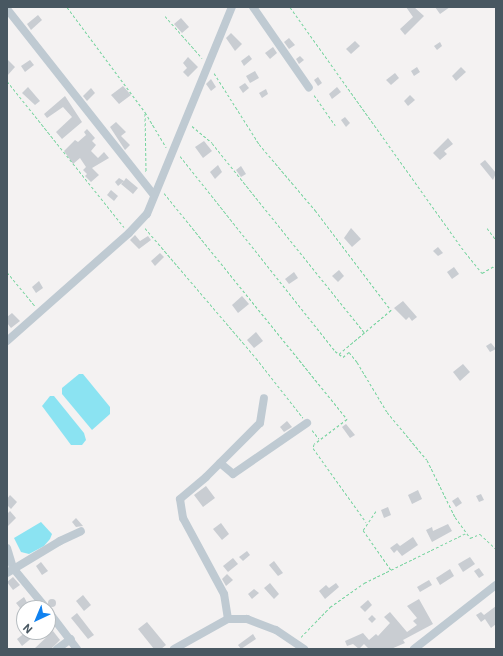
<!DOCTYPE html>
<html>
<head>
<meta charset="utf-8">
<style>
	body { margin:0 }
	#map { position:relative; width:503px; height:656px; overflow:hidden; background:#f4f2f2; font-family:Roboto,sans-serif }
	div>[style] { position:absolute }
	[style*='--x'] { left:calc(var(--x)*1px); top:calc(var(--y)*1px); width:calc(var(--w)*1px); rotate:calc(var(--a)*1deg) }
	.water>* { inset:0; background:#8be3f2 }
	.building>* { inset:0; background:#c9cdd2 }
	.round { border-radius:50% }
	.path>* { height:1px; margin-top:-0.5px; transform-origin:0; background:repeating-linear-gradient(90deg,#75d39e 0 3px,transparent 0 5px) }
	.minor>* { height:8px; margin:-4px; padding:0 4px; transform-origin:4px; border-radius:4px; background:#bfcad2 }
	span { translate:-50% -50%; white-space:nowrap; text-align:center; line-height:1.15; -webkit-text-stroke:4px #fff; paint-order:stroke }
	.frame { position:absolute; inset:0; border:8px solid #485761; pointer-events:none }
	.north { position:absolute; left:16px; top:600px; width:40px; height:40px; box-sizing:border-box; background:#fff; border:1px solid #b6bcc0; border-radius:50%; rotate:224deg; font-size:11px; font-weight:700; line-height:16px; text-align:center; color:#485761 }
	.north::after { content:''; display:block; margin:auto; width:14px; height:18px; background:#1082f0; clip-path:polygon(50% 0,100% 100%,50% 72%,0 100%) }
</style>
</head>
<body>
<div id="map">
	<div class="water">
		<i style="clip-path:polygon(79px 374px,83px 374px,110px 407px,110px 414px,92px 430px,62px 394px,62px 388px)"></i>
		<i style="clip-path:polygon(50px 396px,54px 396px,84px 433px,86px 440px,82px 445px,71px 445px,42px 406px)"></i>
		<i style="clip-path:polygon(41px 522px,52px 534px,50px 539px,44px 546px,29px 554px,21px 552px,14px 538px)"></i>
	</div>
	<div class="building">
		<i style="clip-path:polygon(406px 7px,414px 7px,424px 16px,405px 35px,400px 29px,413px 17px)"></i>
		<i style="clip-path:polygon(435px 7px,450px 7px,440px 14px)"></i>
		<i style="clip-path:polygon(38px 15px,42px 20px,31px 30px,27px 24px)"></i>
		<i style="clip-path:polygon(181px 18px,189px 27px,182px 33px,174px 24px)"></i>
		<i style="clip-path:polygon(231px 33px,242px 44px,235px 51px,226px 38px)"></i>
		<i style="clip-path:polygon(289px 38px,295px 45px,289px 49px,284px 42px)"></i>
		<i style="clip-path:polygon(355px 41px,360px 46px,351px 54px,346px 49px)"></i>
		<i style="clip-path:polygon(440px 42px,442px 46px,437px 50px,434px 46px)"></i>
		<i style="clip-path:polygon(273px 47px,277px 53px,270px 59px,265px 53px)"></i>
		<i style="clip-path:polygon(249px 55px,252px 59px,244px 66px,241px 61px)"></i>
		<i style="clip-path:polygon(300px 56px,304px 60px,299px 64px,296px 59px)"></i>
		<i style="clip-path:polygon(188px 57px,198px 67px,188px 77px,183px 72px,187px 68px,183px 63px)"></i>
		<i style="clip-path:polygon(7px 59px,15px 67px,7px 76px)"></i>
		<i style="clip-path:polygon(30px 60px,34px 65px,25px 72px,21px 66px)"></i>
		<i style="clip-path:polygon(417px 67px,420px 72px,414px 76px,411px 71px)"></i>
		<i style="clip-path:polygon(461px 67px,466px 72px,456px 81px,452px 76px)"></i>
		<i style="clip-path:polygon(255px 71px,259px 78px,250px 83px,246px 76px)"></i>
		<i style="clip-path:polygon(395px 73px,399px 78px,391px 85px,386px 80px)"></i>
		<i style="clip-path:polygon(318px 77px,322px 83px,318px 86px,314px 80px)"></i>
		<i style="clip-path:polygon(211px 79px,216px 87px,211px 91px,206px 84px)"></i>
		<i style="clip-path:polygon(245px 83px,249px 88px,243px 93px,239px 87px)"></i>
		<i style="clip-path:polygon(123px 86px,131px 95px,119px 104px,111px 95px)"></i>
		<i style="clip-path:polygon(28px 87px,40px 101px,35px 105px,22px 93px)"></i>
		<i style="clip-path:polygon(337px 87px,341px 92px,332px 99px,329px 94px)"></i>
		<i style="clip-path:polygon(91px 88px,95px 93px,87px 101px,83px 96px)"></i>
		<i style="clip-path:polygon(266px 89px,268px 94px,262px 98px,259px 93px)"></i>
		<i style="clip-path:polygon(410px 95px,415px 100px,408px 106px,404px 101px)"></i>
		<i style="clip-path:polygon(65px 96px,82px 122px,62px 139px,56px 132px,72px 117px,63px 107px,47px 118px,44px 114px)"></i>
		<i style="clip-path:polygon(345px 117px,350px 123px,346px 127px,341px 120px)"></i>
		<i style="clip-path:polygon(116px 122px,126px 132px,121px 136px,130px 145px,125px 150px,110px 127px)"></i>
		<i style="clip-path:polygon(87px 129px,95px 138px,92px 141px,96px 145px,91px 151px,98px 158px,104px 152px,109px 158px,92px 168px,99px 175px,91px 182px,85px 176px,87px 174px,83px 170px,86px 167px,80px 158px,73px 164px,64px 151px,75px 140px,78px 142px,86px 135px,84px 132px)"></i>
		<i style="clip-path:polygon(448px 138px,453px 144px,444px 151px,447px 154px,440px 160px,433px 153px)"></i>
		<i style="clip-path:polygon(204px 141px,212px 151px,203px 158px,195px 147px)"></i>
		<i style="clip-path:polygon(485px 160px,496px 173px,493px 180px,480px 164px)"></i>
		<i style="clip-path:polygon(218px 165px,222px 172px,215px 179px,210px 172px)"></i>
		<i style="clip-path:polygon(241px 166px,246px 174px,241px 177px,236px 170px)"></i>
		<i style="clip-path:polygon(119px 178px,124px 181px,126px 178px,138px 188px,133px 194px,121px 184px,124px 181px,118px 186px,115px 182px)"></i>
		<i style="clip-path:polygon(111px 190px,118px 196px,114px 201px,107px 195px)"></i>
		<i style="clip-path:polygon(351px 228px,361px 239px,352px 247px,344px 238px)"></i>
		<i style="clip-path:polygon(135px 235px,140px 241px,148px 236px,151px 240px,139px 249px,130px 240px)"></i>
		<i style="clip-path:polygon(438px 247px,443px 253px,438px 256px,433px 251px)"></i>
		<i style="clip-path:polygon(160px 253px,164px 257px,155px 266px,151px 261px)"></i>
		<i style="clip-path:polygon(454px 267px,459px 274px,452px 279px,447px 272px)"></i>
		<i style="clip-path:polygon(339px 270px,344px 276px,338px 282px,332px 276px)"></i>
		<i style="clip-path:polygon(294px 272px,298px 278px,289px 284px,285px 279px)"></i>
		<i style="clip-path:polygon(39px 281px,43px 288px,36px 293px,32px 287px)"></i>
		<i style="clip-path:polygon(242px 296px,249px 304px,238px 313px,232px 305px)"></i>
		<i style="clip-path:polygon(403px 301px,417px 317px,412px 321px,409px 317px,406px 320px,394px 308px)"></i>
		<i style="clip-path:polygon(12px 313px,20px 321px,11px 328px,7px 323px,7px 317px)"></i>
		<i style="clip-path:polygon(256px 332px,263px 341px,254px 348px,247px 340px)"></i>
		<i style="clip-path:polygon(491px 343px,496px 349px,490px 352px,486px 346px)"></i>
		<i style="clip-path:polygon(463px 364px,470px 372px,460px 381px,453px 372px)"></i>
		<i style="clip-path:polygon(287px 421px,292px 427px,284px 432px,280px 427px)"></i>
		<i style="clip-path:polygon(346px 424px,355px 435px,350px 438px,342px 427px)"></i>
		<i style="clip-path:polygon(206px 486px,215px 498px,203px 507px,194px 495px)"></i>
		<i style="clip-path:polygon(418px 490px,422px 499px,412px 504px,408px 495px)"></i>
		<i style="clip-path:polygon(481px 494px,484px 500px,479px 502px,476px 496px)"></i>
		<i style="clip-path:polygon(10px 495px,17px 502px,11px 509px,7px 505px,7px 499px)"></i>
		<i style="clip-path:polygon(458px 497px,462px 503px,456px 507px,452px 501px)"></i>
		<i style="clip-path:polygon(388px 507px,391px 515px,384px 518px,381px 510px)"></i>
		<i style="clip-path:polygon(10px 511px,16px 518px,7px 527px,7px 514px)"></i>
		<i style="clip-path:polygon(76px 518px,83px 526px,76px 527px,72px 522px)"></i>
		<i style="clip-path:polygon(221px 523px,229px 534px,222px 540px,213px 529px)"></i>
		<i style="clip-path:polygon(448px 524px,452px 531px,432px 542px,426px 530px,432px 527px,433px 531px)"></i>
		<i style="clip-path:polygon(413px 537px,418px 545px,402px 556px,397px 550px,394px 553px,390px 548px,397px 543px,400px 546px)"></i>
		<i style="clip-path:polygon(247px 551px,250px 555px,243px 561px,239px 557px)"></i>
		<i style="clip-path:polygon(470px 557px,475px 564px,463px 572px,458px 564px)"></i>
		<i style="clip-path:polygon(233px 558px,238px 564px,228px 572px,223px 566px)"></i>
		<i style="clip-path:polygon(274px 561px,283px 573px,278px 576px,269px 565px)"></i>
		<i style="clip-path:polygon(41px 562px,48px 571px,42px 575px,36px 566px)"></i>
		<i style="clip-path:polygon(479px 568px,484px 575px,479px 578px,474px 571px)"></i>
		<i style="clip-path:polygon(450px 569px,454px 576px,440px 585px,436px 578px)"></i>
		<i style="clip-path:polygon(227px 574px,233px 580px,226px 586px,222px 579px)"></i>
		<i style="clip-path:polygon(13px 577px,20px 585px,13px 590px,7px 582px)"></i>
		<i style="clip-path:polygon(429px 580px,432px 585px,420px 592px,417px 587px)"></i>
		<i style="clip-path:polygon(270px 583px,279px 594px,274px 599px,264px 588px)"></i>
		<i style="clip-path:polygon(336px 583px,339px 587px,325px 599px,319px 591px,326px 585px,329px 588px)"></i>
		<i style="clip-path:polygon(254px 589px,259px 593px,252px 599px,248px 594px)"></i>
		<i style="clip-path:polygon(83px 595px,91px 605px,84px 611px,76px 601px)"></i>
		<i style="clip-path:polygon(24px 597px,30px 608px,24px 608px,24px 613px,16px 603px)"></i>
		<i class="round" style="left:48px;top:599px;width:8px;height:8px"></i>
		<i style="clip-path:polygon(419px 599px,433px 624px,403px 640px,405px 643px,391px 649px,369px 649px,364px 644px,359px 649px,353px 644px,347px 646px,345px 641px,363px 633px,369px 640px,376px 634px,378px 636px,390px 623px,384px 617px,390px 612px,407px 632px,417px 625px,413px 621px,417px 618px,407px 606px)"></i>
		<i style="clip-path:polygon(368px 600px,372px 605px,365px 612px,360px 607px)"></i>
		<i style="clip-path:polygon(496px 606px,496px 624px,491px 628px,485px 619px,481px 622px,476px 615px,481px 612px,484px 615px)"></i>
		<i style="clip-path:polygon(77px 613px,94px 635px,88px 639px,71px 618px)"></i>
		<i style="clip-path:polygon(372px 615px,376px 619px,372px 623px,368px 619px)"></i>
		<i style="clip-path:polygon(147px 622px,166px 645px,161px 649px,154px 649px,138px 629px)"></i>
		<i style="clip-path:polygon(53px 631px,60px 640px,52px 648px,34px 649px)"></i>
		<i style="clip-path:polygon(26px 632px,39px 632px,22px 646px,17px 639px)"></i>
		<i style="clip-path:polygon(253px 634px,256px 639px,241px 649px,238px 645px)"></i>
	</div>
	<div class="path">
		<i style="--x:67;--y:7;--w:131;--a:53.4"></i>
		<i style="--x:145;--y:112;--w:41;--a:59"></i>
		<i style="--x:290;--y:7;--w:301;--a:54.5"></i>
		<i style="--x:465;--y:252;--w:27;--a:51"></i>
		<i style="--x:482;--y:273;--w:16;--a:-30"></i>
		<i style="--x:165;--y:16;--w:56;--a:48.6"></i>
		<i style="--x:214;--y:73;--w:84;--a:57.6"></i>
		<i style="--x:259;--y:144;--w:87;--a:49.7"></i>
		<i style="--x:315;--y:210;--w:126;--a:52.8"></i>
		<i style="--x:391;--y:310;--w:68;--a:139.8"></i>
		<i style="--x:7;--y:81;--w:187;--a:51.3"></i>
		<i style="--x:314;--y:95;--w:37;--a:55"></i>
		<i style="--x:145;--y:113;--w:59;--a:89"></i>
		<i style="--x:192;--y:126;--w:26;--a:40"></i>
		<i style="--x:212;--y:143;--w:243;--a:51.2"></i>
		<i style="--x:180;--y:156;--w:249;--a:51.5"></i>
		<i style="--x:335;--y:351;--w:10;--a:37"></i>
		<i style="--x:343;--y:357;--w:8;--a:-40"></i>
		<i style="--x:349;--y:352;--w:13;--a:51"></i>
		<i style="--x:357;--y:362;--w:58;--a:59"></i>
		<i style="--x:387;--y:412;--w:62;--a:50.2"></i>
		<i style="--x:427;--y:460;--w:64;--a:63.8"></i>
		<i style="--x:455;--y:517;--w:26;--a:54"></i>
		<i style="--x:470;--y:538;--w:11;--a:-22"></i>
		<i style="--x:480;--y:534;--w:22;--a:43"></i>
		<i style="--x:164;--y:193;--w:291;--a:51"></i>
		<i style="--x:347;--y:419;--w:41;--a:142.9"></i>
		<i style="--x:314;--y:444;--w:4;--a:104"></i>
		<i style="--x:313;--y:448;--w:91;--a:54.4"></i>
		<i style="--x:145;--y:228;--w:171;--a:49.5"></i>
		<i style="--x:256;--y:358;--w:76;--a:51.9"></i>
		<i style="--x:487;--y:228;--w:15;--a:53"></i>
		<i style="--x:7;--y:272;--w:44;--a:50.5"></i>
		<i style="--x:312;--y:430;--w:11;--a:52"></i>
		<i style="--x:376;--y:511;--w:23;--a:124"></i>
		<i style="--x:363;--y:530;--w:49;--a:55"></i>
		<i style="--x:301;--y:637;--w:42;--a:-46"></i>
		<i style="--x:330;--y:607;--w:42;--a:-35.2"></i>
		<i style="--x:364;--y:583;--w:114;--a:-26.1"></i>
	</div>
	<div class="minor">
		<i style="--x:253;--y:7;--w:98;--a:55.3"></i>
		<i style="--x:7;--y:9;--w:237;--a:51.7"></i>
		<i style="--x:7;--y:341;--w:163;--a:-41.5"></i>
		<i style="--x:129;--y:233;--w:26;--a:-47"></i>
		<i style="--x:147;--y:214;--w:224;--a:-67.7"></i>
		<i style="--x:220;--y:463;--w:17;--a:40"></i>
		<i style="--x:233;--y:474;--w:90;--a:-34.6"></i>
		<i style="--x:7;--y:548;--w:21;--a:73"></i>
		<i style="--x:13;--y:568;--w:52;--a:50.5"></i>
		<i style="--x:7;--y:573;--w:62;--a:-31.1"></i>
		<i style="--x:60;--y:541;--w:23;--a:-25"></i>
		<i style="--x:48;--y:611;--w:48;--a:52.7"></i>
		<i style="--x:228;--y:619;--w:25;--a:-99"></i>
		<i style="--x:224;--y:594;--w:86;--a:-118.3"></i>
		<i style="--x:183;--y:518;--w:19;--a:-99"></i>
		<i style="--x:180;--y:499;--w:34;--a:-40"></i>
		<i style="--x:206;--y:477;--w:76;--a:-45"></i>
		<i style="--x:260;--y:423;--w:25;--a:-81"></i>
		<i style="--x:57;--y:649;--w:17;--a:-36"></i>
		<i style="--x:174;--y:649;--w:62;--a:-29.1"></i>
		<i style="--x:228;--y:619;--w:19;--a:0"></i>
		<i style="--x:247;--y:619;--w:31;--a:21"></i>
		<i style="--x:276;--y:630;--w:34;--a:34"></i>
		<i style="--x:414;--y:649;--w:104;--a:-38"></i>
	</div>
	<div class="frame"></div>
	<div class="north">N</div>
</div>
</body>
</html>
